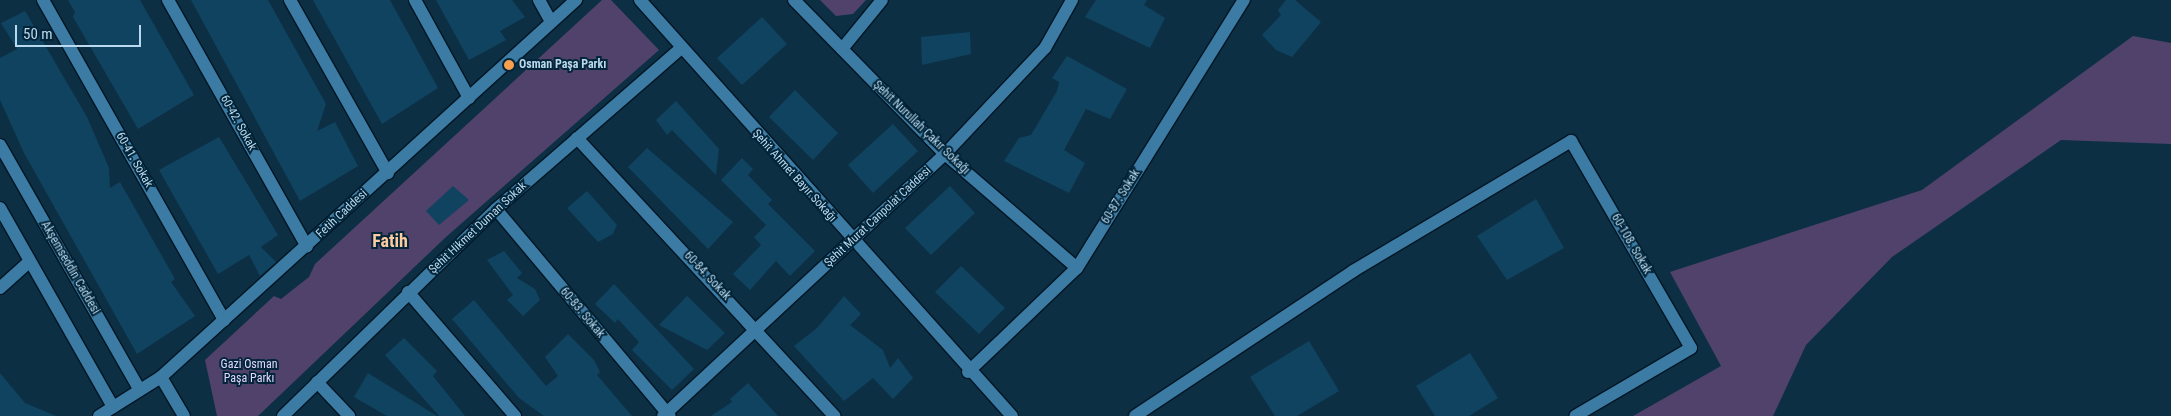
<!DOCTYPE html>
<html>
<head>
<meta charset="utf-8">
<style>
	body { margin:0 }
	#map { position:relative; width:2171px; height:416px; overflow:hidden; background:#0c2f44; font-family:"Roboto Condensed",sans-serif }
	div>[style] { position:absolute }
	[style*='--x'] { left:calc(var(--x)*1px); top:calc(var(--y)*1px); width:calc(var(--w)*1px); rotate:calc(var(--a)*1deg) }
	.green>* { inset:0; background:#51426c }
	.building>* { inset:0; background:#104360 }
	.roads { filter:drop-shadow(1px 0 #031623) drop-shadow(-1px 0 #031623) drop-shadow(0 1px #031623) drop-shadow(0 -1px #031623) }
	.street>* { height:12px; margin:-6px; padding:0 6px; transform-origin:6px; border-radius:6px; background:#3c7ba4 }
	.dots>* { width:14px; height:14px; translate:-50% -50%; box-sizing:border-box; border:2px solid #022539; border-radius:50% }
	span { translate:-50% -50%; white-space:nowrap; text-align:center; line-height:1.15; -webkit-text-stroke:4px #022539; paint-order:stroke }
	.poi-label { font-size:12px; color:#bad9ef; font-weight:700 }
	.left { translate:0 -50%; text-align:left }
	.street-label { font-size:12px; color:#bad9ef }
	.park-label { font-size:12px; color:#e2d5fe }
	.district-label { font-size:18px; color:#fecaa1; font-weight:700 }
	.scale { position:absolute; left:15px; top:25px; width:126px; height:22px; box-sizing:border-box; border:2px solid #bad9ef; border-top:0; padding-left:6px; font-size:15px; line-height:18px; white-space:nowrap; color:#bad9ef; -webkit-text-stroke:4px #022539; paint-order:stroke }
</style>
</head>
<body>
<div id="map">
	<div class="green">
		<i style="clip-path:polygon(602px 0,611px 0,659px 50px,446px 237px,258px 416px,217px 416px,205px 360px,274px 296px,281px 299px,309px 277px,315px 264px)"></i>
		<i style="clip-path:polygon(820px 0,866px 0,853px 14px,836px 16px)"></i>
		<i style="clip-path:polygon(2133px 36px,2171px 43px,2171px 144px,2061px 140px,1892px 257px,1806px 345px,1773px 416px,1633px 416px,1721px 366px,1670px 272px,1922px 190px)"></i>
	</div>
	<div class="building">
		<i style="clip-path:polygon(68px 0,140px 0,194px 95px,138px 129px,73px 17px,75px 12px)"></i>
		<i style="clip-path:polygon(191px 0,268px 0,326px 104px,317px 131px,335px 122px,358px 166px,300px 201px)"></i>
		<i style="clip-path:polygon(313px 0,390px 0,438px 88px,382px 124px)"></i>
		<i style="clip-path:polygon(436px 0,512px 0,525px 17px,500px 31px,506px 40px,469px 60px)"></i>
		<i style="clip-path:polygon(1096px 0,1147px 0,1144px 5px,1165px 18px,1150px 48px,1085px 17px)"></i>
		<i style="clip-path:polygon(1286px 0,1295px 0,1321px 22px,1292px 57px,1276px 50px,1262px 35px,1281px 15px,1278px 10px)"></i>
		<i style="clip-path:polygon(25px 11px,87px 117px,109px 168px,110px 188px,120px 182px,175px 279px,171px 282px,195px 316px,137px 354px,24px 153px,0 100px,0 58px,17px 49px,1px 23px)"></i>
		<i style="clip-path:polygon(762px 17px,787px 44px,742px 85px,717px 58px)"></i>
		<i style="clip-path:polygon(970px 32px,971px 54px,922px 65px,921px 37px)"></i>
		<i style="clip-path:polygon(1067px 56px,1127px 89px,1110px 119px,1086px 109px,1064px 150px,1085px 163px,1069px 193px,1004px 161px,1019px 138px,1031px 135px,1057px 91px,1059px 82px,1052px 78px)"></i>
		<i style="clip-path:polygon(795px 90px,838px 133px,813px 160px,769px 117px)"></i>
		<i style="clip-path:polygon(676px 101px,719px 149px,716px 175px,672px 130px,667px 135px,656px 120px)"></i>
		<i style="clip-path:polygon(893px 124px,918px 151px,873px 193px,848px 165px)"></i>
		<i style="clip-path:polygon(219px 137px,278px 235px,261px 247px,276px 262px,260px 276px,249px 255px,218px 274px,159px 170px)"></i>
		<i style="clip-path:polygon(647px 148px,733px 222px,708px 249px,628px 167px)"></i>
		<i style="clip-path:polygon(742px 158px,753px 169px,748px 175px,772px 200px,768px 204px,815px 251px,790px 276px,776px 261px,750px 290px,733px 274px,761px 245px,754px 237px,766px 225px,721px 180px)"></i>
		<i style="clip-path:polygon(453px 186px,469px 200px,439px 225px,426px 211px)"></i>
		<i style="clip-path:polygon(950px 186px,975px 213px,931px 255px,905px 228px)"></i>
		<i style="clip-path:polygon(587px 191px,617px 225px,613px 234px,598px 242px,567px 208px)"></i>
		<i style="clip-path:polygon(1536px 199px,1564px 248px,1507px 280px,1477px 236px)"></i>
		<i style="clip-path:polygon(504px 251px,522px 273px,517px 278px,535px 289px,540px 300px,523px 316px,507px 300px,513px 295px,487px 260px)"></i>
		<i style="clip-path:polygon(961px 266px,1005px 308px,979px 334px,935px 292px)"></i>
		<i style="clip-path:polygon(614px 284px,694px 369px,672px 390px,632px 350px,639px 342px,618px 319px,615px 323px,595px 304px)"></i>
		<i style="clip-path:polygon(687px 296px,725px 333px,707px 350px,659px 325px)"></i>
		<i style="clip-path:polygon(844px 296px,861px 314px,850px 325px,883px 350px,890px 368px,898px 358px,913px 378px,893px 399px,873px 378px,844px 401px,794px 346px,817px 328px)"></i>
		<i style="clip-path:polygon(474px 300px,546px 386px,558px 376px,545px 357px,568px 334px,594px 360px,600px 372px,597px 375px,632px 416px,544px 416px,519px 398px,452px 319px)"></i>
		<i style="clip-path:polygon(404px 338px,437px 371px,433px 376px,465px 416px,439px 416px,385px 355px)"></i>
		<i style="clip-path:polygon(1309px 341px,1339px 391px,1297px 416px,1275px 416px,1250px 377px)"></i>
		<i style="clip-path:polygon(1470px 353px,1498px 398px,1469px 416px,1435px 416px,1416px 386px)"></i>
		<i style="clip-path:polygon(0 373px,25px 403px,56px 416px,0 416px)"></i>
		<i style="clip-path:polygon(368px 373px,437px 416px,387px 416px,354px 397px)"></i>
		<i style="clip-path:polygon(748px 383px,778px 416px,711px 416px,732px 402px,730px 399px)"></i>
	</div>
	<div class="roads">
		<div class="street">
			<i style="--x:43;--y:0;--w:368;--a:60.5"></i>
			<i style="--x:168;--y:0;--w:283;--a:60.6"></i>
			<i style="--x:290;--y:0;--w:199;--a:60.5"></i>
			<i style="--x:415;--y:0;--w:112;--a:61.1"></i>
			<i style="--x:539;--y:0;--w:25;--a:61"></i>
			<i style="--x:640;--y:0;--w:558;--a:48.2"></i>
			<i style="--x:794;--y:0;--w:216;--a:45.6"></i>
			<i style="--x:945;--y:154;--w:174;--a:40.8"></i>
			<i style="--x:842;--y:49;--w:63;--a:-50.8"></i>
			<i style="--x:577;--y:138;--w:379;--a:47.2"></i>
			<i style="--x:0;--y:145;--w:282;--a:60.3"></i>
			<i style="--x:0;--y:208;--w:229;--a:60.4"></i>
			<i style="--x:496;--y:209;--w:270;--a:50"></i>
			<i style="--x:0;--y:288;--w:40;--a:-42"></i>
			<i style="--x:408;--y:292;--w:164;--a:49.2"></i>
			<i style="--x:968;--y:372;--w:151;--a:-43.7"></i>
			<i style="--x:1077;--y:268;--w:316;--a:-58.1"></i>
			<i style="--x:161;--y:377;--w:45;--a:59.5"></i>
			<i style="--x:317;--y:382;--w:47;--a:46.7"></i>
			<i style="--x:99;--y:416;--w:73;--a:-32.2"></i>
			<i style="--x:161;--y:377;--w:561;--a:-42.25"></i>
			<i style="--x:283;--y:416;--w:297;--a:-44.2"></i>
			<i style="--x:496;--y:209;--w:245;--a:-41"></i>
			<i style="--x:663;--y:416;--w:385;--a:-42.9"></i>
			<i style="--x:945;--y:154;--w:146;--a:-46.7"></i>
			<i style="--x:1045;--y:48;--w:55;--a:-60.6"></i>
			<i style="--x:1135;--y:416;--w:262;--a:-33.6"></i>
			<i style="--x:1353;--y:271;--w:254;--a:-30.8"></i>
			<i style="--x:1571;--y:141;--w:239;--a:59.9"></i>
			<i style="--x:1691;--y:348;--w:134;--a:149.6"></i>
		</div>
	</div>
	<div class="dots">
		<i style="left:509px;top:65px;background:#fa9f4e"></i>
	</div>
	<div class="poi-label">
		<span class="left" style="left:519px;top:65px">Osman Paşa Parkı</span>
	</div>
	<div class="street-label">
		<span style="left:238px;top:123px;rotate:61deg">60-42. Sokak</span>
		<span style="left:921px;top:128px;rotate:44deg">Şehit Nurullah Çakır Sokağı</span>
		<span style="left:134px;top:160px;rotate:60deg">60-41. Sokak</span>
		<span style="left:794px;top:176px;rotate:48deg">Şehit Ahmet Bayır Sokağı</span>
		<span style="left:1121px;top:197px;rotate:-58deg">60-87. Sokak</span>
		<span style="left:342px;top:214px;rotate:-43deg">Fetih Caddesi</span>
		<span style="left:878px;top:217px;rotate:-43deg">Şehit Murat Canpolat Caddesi</span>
		<span style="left:478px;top:228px;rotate:-43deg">Şehit Hikmet Duman Sokak</span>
		<span style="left:1631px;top:244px;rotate:60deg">60-108. Sokak</span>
		<span style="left:70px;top:268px;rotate:60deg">Akşemseddin Caddesi</span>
		<span style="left:707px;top:276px;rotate:47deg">60-84. Sokak</span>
		<span style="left:582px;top:313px;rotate:50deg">60-83. Sokak</span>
	</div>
	<div class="park-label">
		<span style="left:249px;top:372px">Gazi Osman<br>Paşa Parkı</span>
	</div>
	<div class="district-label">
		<span style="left:390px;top:241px">Fatih</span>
	</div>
	<div class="scale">50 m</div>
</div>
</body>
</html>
